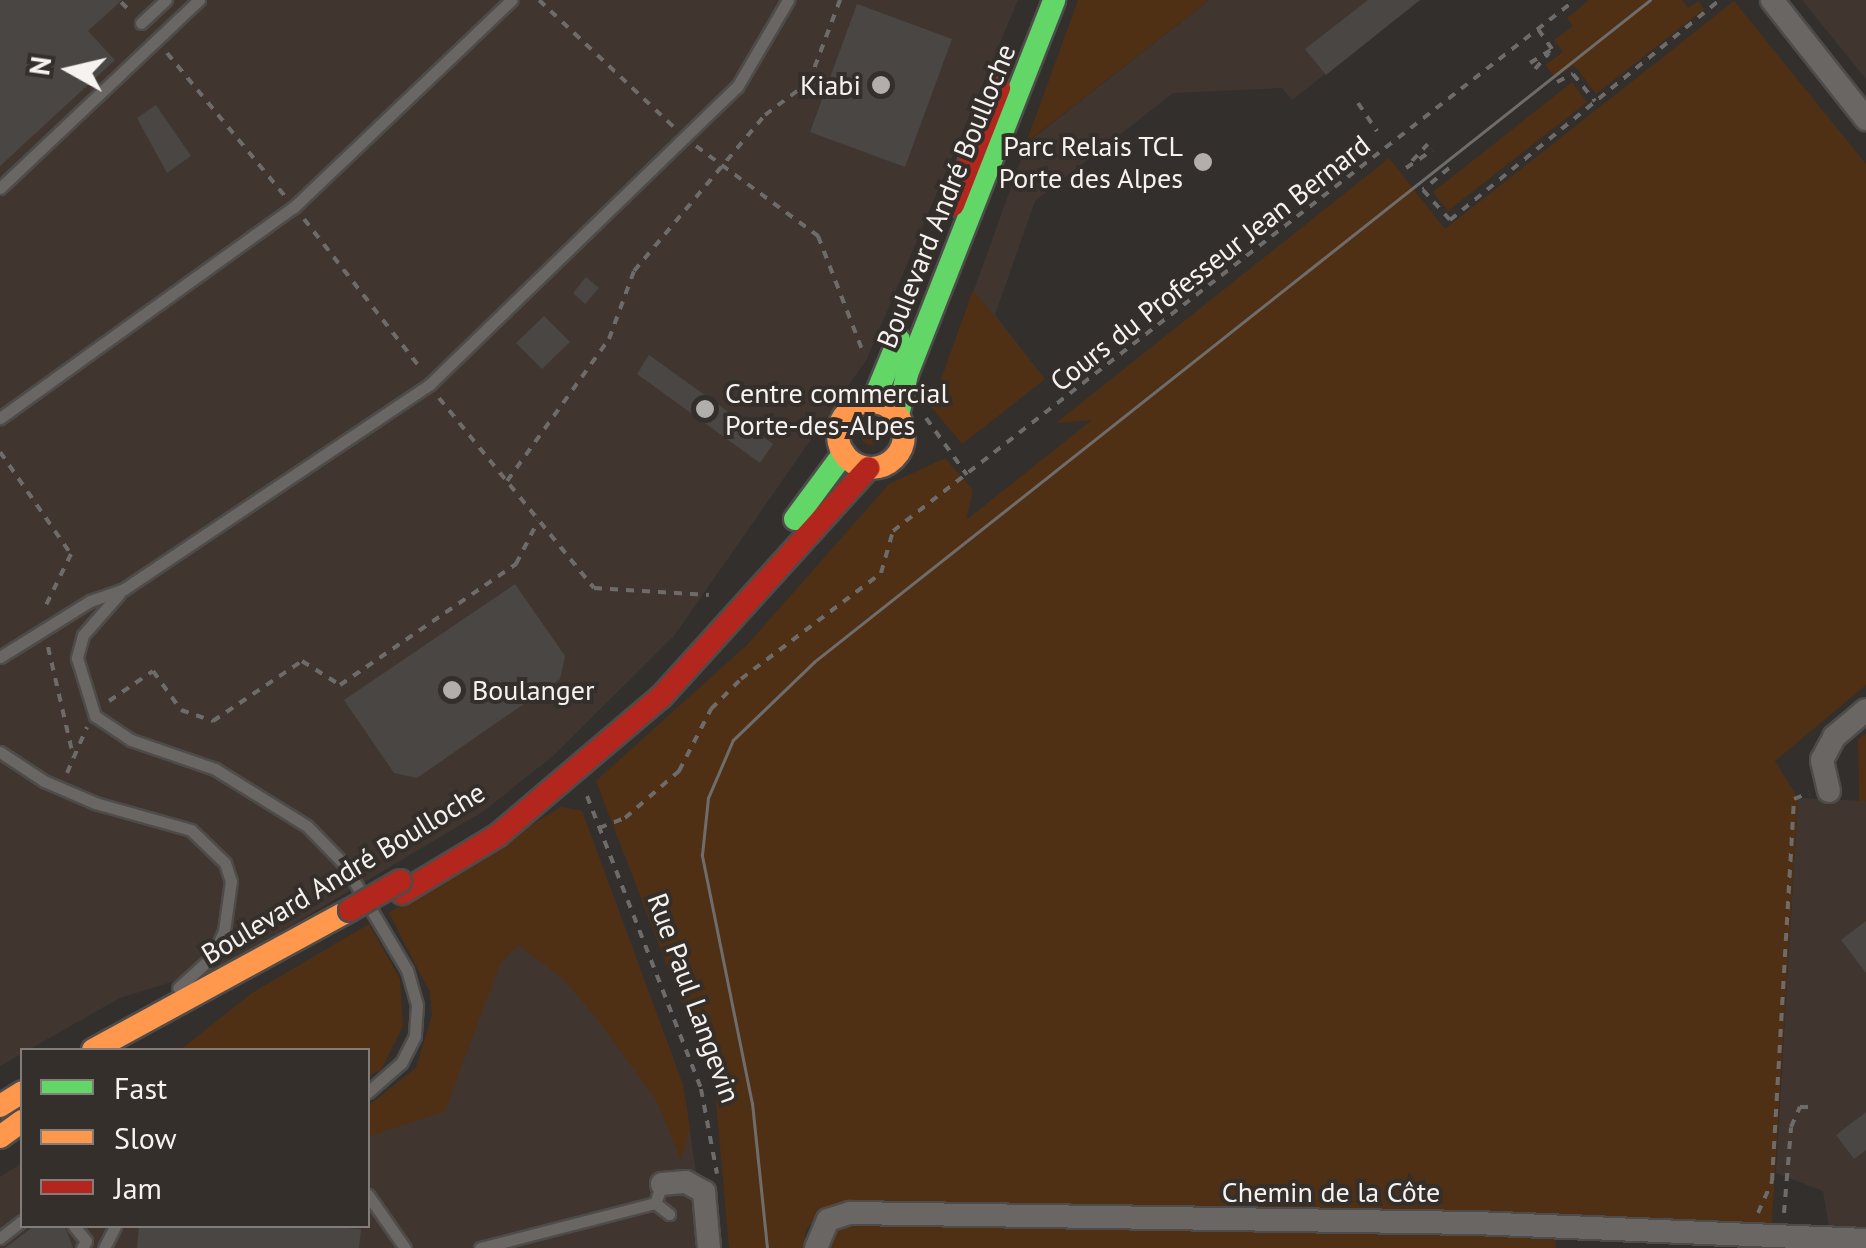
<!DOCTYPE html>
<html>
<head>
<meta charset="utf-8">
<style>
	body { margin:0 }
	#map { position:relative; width:1866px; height:1248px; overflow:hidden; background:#322f2c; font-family:"PT Sans",sans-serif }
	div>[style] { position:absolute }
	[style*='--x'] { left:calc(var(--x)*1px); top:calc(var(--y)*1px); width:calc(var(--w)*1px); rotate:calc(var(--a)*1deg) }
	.built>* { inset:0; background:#40362f }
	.green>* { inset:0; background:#503014 }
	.round { border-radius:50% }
	.building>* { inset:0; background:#494644 }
	.path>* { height:4px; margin-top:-2px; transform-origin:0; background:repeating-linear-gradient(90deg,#6e6c6b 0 8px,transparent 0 16px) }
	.roads { filter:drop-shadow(2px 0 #4e4c4a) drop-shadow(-2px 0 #4e4c4a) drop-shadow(0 2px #4e4c4a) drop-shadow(0 -2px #4e4c4a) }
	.lane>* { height:11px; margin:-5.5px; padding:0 5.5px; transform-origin:5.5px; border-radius:5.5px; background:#696664 }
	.street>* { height:22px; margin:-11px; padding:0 11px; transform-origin:11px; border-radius:11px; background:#696664 }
	.fast>* { height:22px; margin:-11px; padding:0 11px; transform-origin:11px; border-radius:11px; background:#63d668 }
	.slow>* { height:22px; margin:-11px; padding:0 11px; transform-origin:11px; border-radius:11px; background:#ff974d }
	.slow>.ring { margin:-11px; padding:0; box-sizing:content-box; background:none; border:22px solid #ff974d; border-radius:50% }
	.jam>* { height:22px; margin:-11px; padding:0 11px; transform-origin:11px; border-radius:11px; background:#b3261e }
	.tram>* { height:2.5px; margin:-1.25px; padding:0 1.25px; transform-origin:1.25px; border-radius:1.25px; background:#6f6d6b }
	.bridges { filter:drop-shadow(2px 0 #4e4c4a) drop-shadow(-2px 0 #4e4c4a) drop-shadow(0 2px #4e4c4a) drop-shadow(0 -2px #4e4c4a) }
	.jam-bridge>* { height:22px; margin:-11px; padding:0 11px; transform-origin:11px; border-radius:11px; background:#b3261e }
	.dots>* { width:28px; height:28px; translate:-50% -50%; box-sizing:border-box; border:5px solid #342f2a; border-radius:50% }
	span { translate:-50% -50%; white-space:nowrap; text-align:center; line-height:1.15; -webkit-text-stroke:8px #342f2a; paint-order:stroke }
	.poi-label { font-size:28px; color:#f6f2f0 }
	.right { translate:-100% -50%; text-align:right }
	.left { translate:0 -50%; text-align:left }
	.street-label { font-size:28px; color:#f6f2f0 }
	.legend { position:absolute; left:20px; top:1048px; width:350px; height:180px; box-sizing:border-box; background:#342f2a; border:2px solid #827d79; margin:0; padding:12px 18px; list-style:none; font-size:30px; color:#f6f2f0 }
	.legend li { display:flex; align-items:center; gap:20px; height:50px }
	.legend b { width:50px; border:2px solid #827d79 }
	.north { position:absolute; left:20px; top:20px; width:100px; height:100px; -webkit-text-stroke:8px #342f2a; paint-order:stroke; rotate:278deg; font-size:28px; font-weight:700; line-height:40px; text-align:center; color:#f6f2f0 }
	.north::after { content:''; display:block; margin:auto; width:35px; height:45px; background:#f6f2f0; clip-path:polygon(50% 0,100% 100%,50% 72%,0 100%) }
</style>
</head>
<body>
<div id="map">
	<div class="built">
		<i style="clip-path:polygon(0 0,1018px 0,867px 359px,674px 636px,553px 756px,484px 811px,223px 966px,120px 998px,0 1066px)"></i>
		<i style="clip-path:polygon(1209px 0,1420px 0,1292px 100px,1282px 88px,1173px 93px,1035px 201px,995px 315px,1045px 379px,962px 444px,933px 404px,1027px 143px)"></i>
		<i style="clip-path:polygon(1802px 0,1866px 0,1866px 79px)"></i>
		<i style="clip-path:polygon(1798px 798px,1866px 801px,1866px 1232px,1829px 1227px,1823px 1191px,1776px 1173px)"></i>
		<i style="clip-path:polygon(561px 807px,582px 811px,683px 1085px,703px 1218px,695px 1248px,0 1248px,0 1177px,22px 1163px,22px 1226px,368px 1226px,368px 1106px,416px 1068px,432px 1016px,430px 992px,389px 913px)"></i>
	</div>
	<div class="green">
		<i style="clip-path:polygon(1078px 0,1209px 0,1026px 143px)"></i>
		<i style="clip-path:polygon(1589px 0,1682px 0,1688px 8px,1698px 1px,1704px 9px,1596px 94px,1574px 65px,1555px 78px,1545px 65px,1563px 52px,1554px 40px,1573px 26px,1567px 18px)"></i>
		<i style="clip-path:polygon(1734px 1px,1866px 164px,1866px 685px,1775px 761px,1798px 798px,1771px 1237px,1555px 1229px,1556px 1248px,816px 1248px,828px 1220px,822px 1208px,806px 1230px,803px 1248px,729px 1248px,715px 1091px,596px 781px,748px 644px,889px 484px,945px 458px,973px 490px,966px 520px,1092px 420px,1056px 423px,1389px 158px,1445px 229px)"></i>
		<i style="clip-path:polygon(1572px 82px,1587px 102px,1448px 211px,1433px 192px)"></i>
		<i style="clip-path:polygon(973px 290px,1045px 379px,962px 444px,931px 407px)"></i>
		<i class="round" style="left:860px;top:421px;width:24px;height:24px"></i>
		<i style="clip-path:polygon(1866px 733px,1866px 801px,1859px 801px,1858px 739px)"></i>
		<i style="clip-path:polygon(561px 807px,582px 811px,683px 1085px,690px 1128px,681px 1160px,656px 1100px,594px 1015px,563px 979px,518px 945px,500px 964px,445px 1111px,368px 1137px,368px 1106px,416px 1068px,432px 1016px,430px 992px,389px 913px)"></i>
		<i style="clip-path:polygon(369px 924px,400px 979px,403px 1026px,381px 1070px,368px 1076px,368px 1050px,180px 1050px,252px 993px)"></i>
	</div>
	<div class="building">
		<i style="clip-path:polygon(0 0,122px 0,88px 31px,115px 60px,0 166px)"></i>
		<i style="clip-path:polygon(1368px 0,1420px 0,1326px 75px,1305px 49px)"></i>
		<i style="clip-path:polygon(857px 4px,952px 39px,905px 167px,810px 132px)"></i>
		<i style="clip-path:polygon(156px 105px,191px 156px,167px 173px,137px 118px)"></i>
		<i style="clip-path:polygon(586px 277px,599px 288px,585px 304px,573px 293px)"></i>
		<i style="clip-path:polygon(544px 316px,570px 342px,542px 369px,516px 343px)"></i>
		<i style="clip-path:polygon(649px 355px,773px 444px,760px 463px,637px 374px)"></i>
		<i style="clip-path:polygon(515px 584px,565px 656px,560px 679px,417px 778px,394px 773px,344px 700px)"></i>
		<i style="clip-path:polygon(1866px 921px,1866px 973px,1841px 940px)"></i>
		<i style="clip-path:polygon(1866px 1112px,1866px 1150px,1854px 1159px,1836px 1135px)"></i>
		<i style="clip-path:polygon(34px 1226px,65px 1226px,73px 1248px,5px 1248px)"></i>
		<i style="clip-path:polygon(139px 1226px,322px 1226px,361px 1229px,359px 1248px,137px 1248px)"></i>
	</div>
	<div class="path">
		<i style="--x:539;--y:0;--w:185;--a:43.3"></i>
		<i style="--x:121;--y:2;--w:14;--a:45"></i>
		<i style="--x:167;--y:53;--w:185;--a:50.5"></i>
		<i style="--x:1530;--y:63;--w:26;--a:-32"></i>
		<i style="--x:1552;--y:49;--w:24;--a:-125"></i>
		<i style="--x:1535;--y:69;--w:21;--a:-49"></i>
		<i style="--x:1557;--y:82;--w:18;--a:-27"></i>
		<i style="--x:1573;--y:74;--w:35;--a:51"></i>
		<i style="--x:1358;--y:103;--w:34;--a:56"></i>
		<i style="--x:696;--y:146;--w:152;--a:36.4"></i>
		<i style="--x:818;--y:236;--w:124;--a:68.8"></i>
		<i style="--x:1412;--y:161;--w:23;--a:-47"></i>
		<i style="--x:1406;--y:168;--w:32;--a:-34"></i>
		<i style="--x:1449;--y:168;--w:34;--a:140"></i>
		<i style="--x:1423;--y:190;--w:40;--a:48"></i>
		<i style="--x:1450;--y:220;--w:348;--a:-39.2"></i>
		<i style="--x:304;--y:219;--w:190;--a:52"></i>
		<i style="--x:439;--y:398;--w:245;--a:50.8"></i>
		<i style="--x:594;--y:588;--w:115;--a:3.5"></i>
		<i style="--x:926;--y:418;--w:70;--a:54.3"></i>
		<i style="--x:0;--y:452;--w:124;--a:55.2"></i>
		<i style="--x:71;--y:554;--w:61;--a:116.1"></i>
		<i style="--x:507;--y:481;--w:175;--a:-54.3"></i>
		<i style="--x:609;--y:339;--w:72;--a:-69.8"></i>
		<i style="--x:634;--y:271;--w:204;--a:-50"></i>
		<i style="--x:765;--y:115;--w:55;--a:-36.9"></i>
		<i style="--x:809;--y:82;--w:88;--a:-69.3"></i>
		<i style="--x:48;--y:647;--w:111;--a:77"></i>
		<i style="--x:109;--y:701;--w:53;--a:-34.3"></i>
		<i style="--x:153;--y:671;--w:48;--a:54.3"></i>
		<i style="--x:181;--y:710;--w:34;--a:19"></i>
		<i style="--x:213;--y:721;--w:107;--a:-34"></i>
		<i style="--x:302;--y:661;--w:45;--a:32.3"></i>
		<i style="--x:340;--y:685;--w:214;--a:-34.5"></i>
		<i style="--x:516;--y:564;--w:48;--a:-62.9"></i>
		<i style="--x:67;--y:773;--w:50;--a:-66.5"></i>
		<i style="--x:587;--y:796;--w:314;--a:68.7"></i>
		<i style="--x:701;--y:1089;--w:86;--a:79.3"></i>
		<i style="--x:599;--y:828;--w:28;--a:-21"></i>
		<i style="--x:625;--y:818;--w:72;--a:-41"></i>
		<i style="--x:679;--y:771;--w:70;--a:-62.7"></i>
		<i style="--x:711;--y:709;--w:42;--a:-45"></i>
		<i style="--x:741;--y:679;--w:176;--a:-37.1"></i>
		<i style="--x:881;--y:573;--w:44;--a:-74.1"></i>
		<i style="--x:893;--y:531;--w:864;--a:-37.9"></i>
		<i style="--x:1758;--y:1213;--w:35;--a:-66"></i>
		<i style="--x:1772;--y:1181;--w:383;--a:-86.7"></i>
		<i style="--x:1794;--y:799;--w:16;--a:-22"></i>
		<i style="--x:1784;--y:1213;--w:86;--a:-85.3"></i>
		<i style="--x:1791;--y:1127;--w:22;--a:-66"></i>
		<i style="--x:1800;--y:1107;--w:15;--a:0"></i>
	</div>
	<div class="roads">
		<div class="lane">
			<i style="--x:141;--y:23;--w:34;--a:-43"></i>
			<i style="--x:0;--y:188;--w:274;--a:-43.4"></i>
			<i style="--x:0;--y:418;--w:362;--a:-35.7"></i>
			<i style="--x:294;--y:207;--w:300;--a:-43.6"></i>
			<i style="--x:119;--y:594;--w:55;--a:131.3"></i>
			<i style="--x:83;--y:635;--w:24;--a:105"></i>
			<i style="--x:77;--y:658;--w:61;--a:72.8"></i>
			<i style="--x:95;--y:716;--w:43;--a:33.7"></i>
			<i style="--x:131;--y:740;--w:89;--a:19"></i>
			<i style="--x:215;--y:769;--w:108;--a:31.8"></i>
			<i style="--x:307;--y:826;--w:53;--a:45.8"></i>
			<i style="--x:344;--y:864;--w:123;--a:59.3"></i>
			<i style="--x:407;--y:970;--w:36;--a:74"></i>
			<i style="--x:417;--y:1005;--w:31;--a:94"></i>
			<i style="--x:415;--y:1036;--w:30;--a:117"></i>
			<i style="--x:401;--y:1063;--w:44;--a:138.7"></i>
			<i style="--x:0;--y:657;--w:106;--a:-31.9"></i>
			<i style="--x:90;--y:601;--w:36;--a:-19"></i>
			<i style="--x:124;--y:589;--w:368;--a:-33.8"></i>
			<i style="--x:430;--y:384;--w:427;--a:-44.1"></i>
			<i style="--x:737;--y:87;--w:101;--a:-59.6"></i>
			<i style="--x:0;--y:752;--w:53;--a:33.4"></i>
			<i style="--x:44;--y:781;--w:56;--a:23.3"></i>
			<i style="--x:95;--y:803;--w:100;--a:15.7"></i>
			<i style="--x:191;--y:830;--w:47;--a:44.1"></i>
			<i style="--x:225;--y:863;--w:19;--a:72"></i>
			<i style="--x:231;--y:881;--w:50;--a:98"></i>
			<i style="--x:224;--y:931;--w:27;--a:114"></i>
			<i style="--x:213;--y:956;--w:47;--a:137.6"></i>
			<i style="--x:662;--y:1184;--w:20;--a:110"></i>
			<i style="--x:655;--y:1203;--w:18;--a:38"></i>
			<i style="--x:368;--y:1195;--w:65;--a:55.1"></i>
			<i style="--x:74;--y:1226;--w:19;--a:51"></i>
			<i style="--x:86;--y:1241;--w:8;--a:120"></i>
			<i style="--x:0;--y:1238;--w:28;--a:-38"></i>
			<i style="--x:104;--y:1248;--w:25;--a:-63"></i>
			<i style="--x:480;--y:1248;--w:181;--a:-14.4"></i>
		</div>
		<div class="street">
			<i style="--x:1772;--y:0;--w:152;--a:51.7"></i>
			<i style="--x:1829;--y:791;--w:32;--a:-103"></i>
			<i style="--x:1822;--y:760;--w:26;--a:-62"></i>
			<i style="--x:1834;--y:737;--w:42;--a:-40.2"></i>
			<i style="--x:662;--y:1184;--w:24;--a:-5"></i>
			<i style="--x:686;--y:1182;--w:21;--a:29"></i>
			<i style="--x:704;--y:1192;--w:56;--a:84.9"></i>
			<i style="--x:816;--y:1248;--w:30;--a:-67"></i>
			<i style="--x:828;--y:1220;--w:23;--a:-18"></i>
			<i style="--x:850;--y:1213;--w:626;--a:0.92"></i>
			<i style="--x:1476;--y:1223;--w:390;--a:2.5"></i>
		</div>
		<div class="fast">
			<i style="--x:873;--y:402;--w:68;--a:-67.6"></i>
			<i style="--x:898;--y:416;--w:43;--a:-77.9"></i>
			<i style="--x:907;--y:374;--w:402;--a:-68.5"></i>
			<i style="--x:795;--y:519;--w:82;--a:-53.4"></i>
		</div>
		<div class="slow">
			<i class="ring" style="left:838px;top:402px;width:44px;height:44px"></i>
			<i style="--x:93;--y:1050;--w:293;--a:-28.6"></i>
			<i style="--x:0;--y:1106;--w:26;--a:-32"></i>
			<i style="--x:0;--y:1137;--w:27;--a:-36"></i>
		</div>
		<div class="jam">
			<i style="--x:953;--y:205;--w:126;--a:-68.5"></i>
			<i style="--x:402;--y:893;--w:112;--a:-31.1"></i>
			<i style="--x:498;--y:835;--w:214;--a:-40.3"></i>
			<i style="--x:661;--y:697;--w:309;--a:-47.8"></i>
		</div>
	</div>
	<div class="tram">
		<i style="--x:767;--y:1248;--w:145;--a:-95.9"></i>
		<i style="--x:752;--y:1104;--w:254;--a:-101.4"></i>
		<i style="--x:702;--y:855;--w:57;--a:-84"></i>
		<i style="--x:708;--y:798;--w:63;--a:-66.7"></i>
		<i style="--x:733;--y:740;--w:112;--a:-43.9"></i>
		<i style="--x:814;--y:662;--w:1066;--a:-38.37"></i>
	</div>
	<div class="bridges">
		<div class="jam-bridge">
			<i style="--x:350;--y:910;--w:58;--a:-30.1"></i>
		</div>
	</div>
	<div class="dots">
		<i style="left:881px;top:85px;background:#b1aeab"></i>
		<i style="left:1203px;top:162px;background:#b1aeab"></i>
		<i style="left:705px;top:409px;background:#b1aeab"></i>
		<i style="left:452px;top:690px;background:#b1aeab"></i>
	</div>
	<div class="poi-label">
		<span class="right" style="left:861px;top:85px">Kiabi</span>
		<span class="right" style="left:1183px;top:162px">Parc Relais TCL<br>Porte des Alpes</span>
		<span class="left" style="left:725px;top:409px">Centre commercial<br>Porte-des-Alpes</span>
		<span class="left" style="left:472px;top:690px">Boulanger</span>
	</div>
	<div class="street-label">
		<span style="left:946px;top:196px;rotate:-68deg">Boulevard André Boulloche</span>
		<span style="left:1210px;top:263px;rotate:-38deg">Cours du Professeur Jean Bernard</span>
		<span style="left:343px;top:873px;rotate:-31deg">Boulevard André Boulloche</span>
		<span style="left:694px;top:998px;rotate:70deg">Rue Paul Langevin</span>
		<span style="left:1331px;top:1192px">Chemin de la Côte</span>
	</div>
	<ul class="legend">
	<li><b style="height:12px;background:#63d668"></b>Fast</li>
	<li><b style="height:12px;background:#ff974d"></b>Slow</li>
	<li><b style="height:12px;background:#b3261e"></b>Jam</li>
	</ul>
	<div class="north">N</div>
</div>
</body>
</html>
